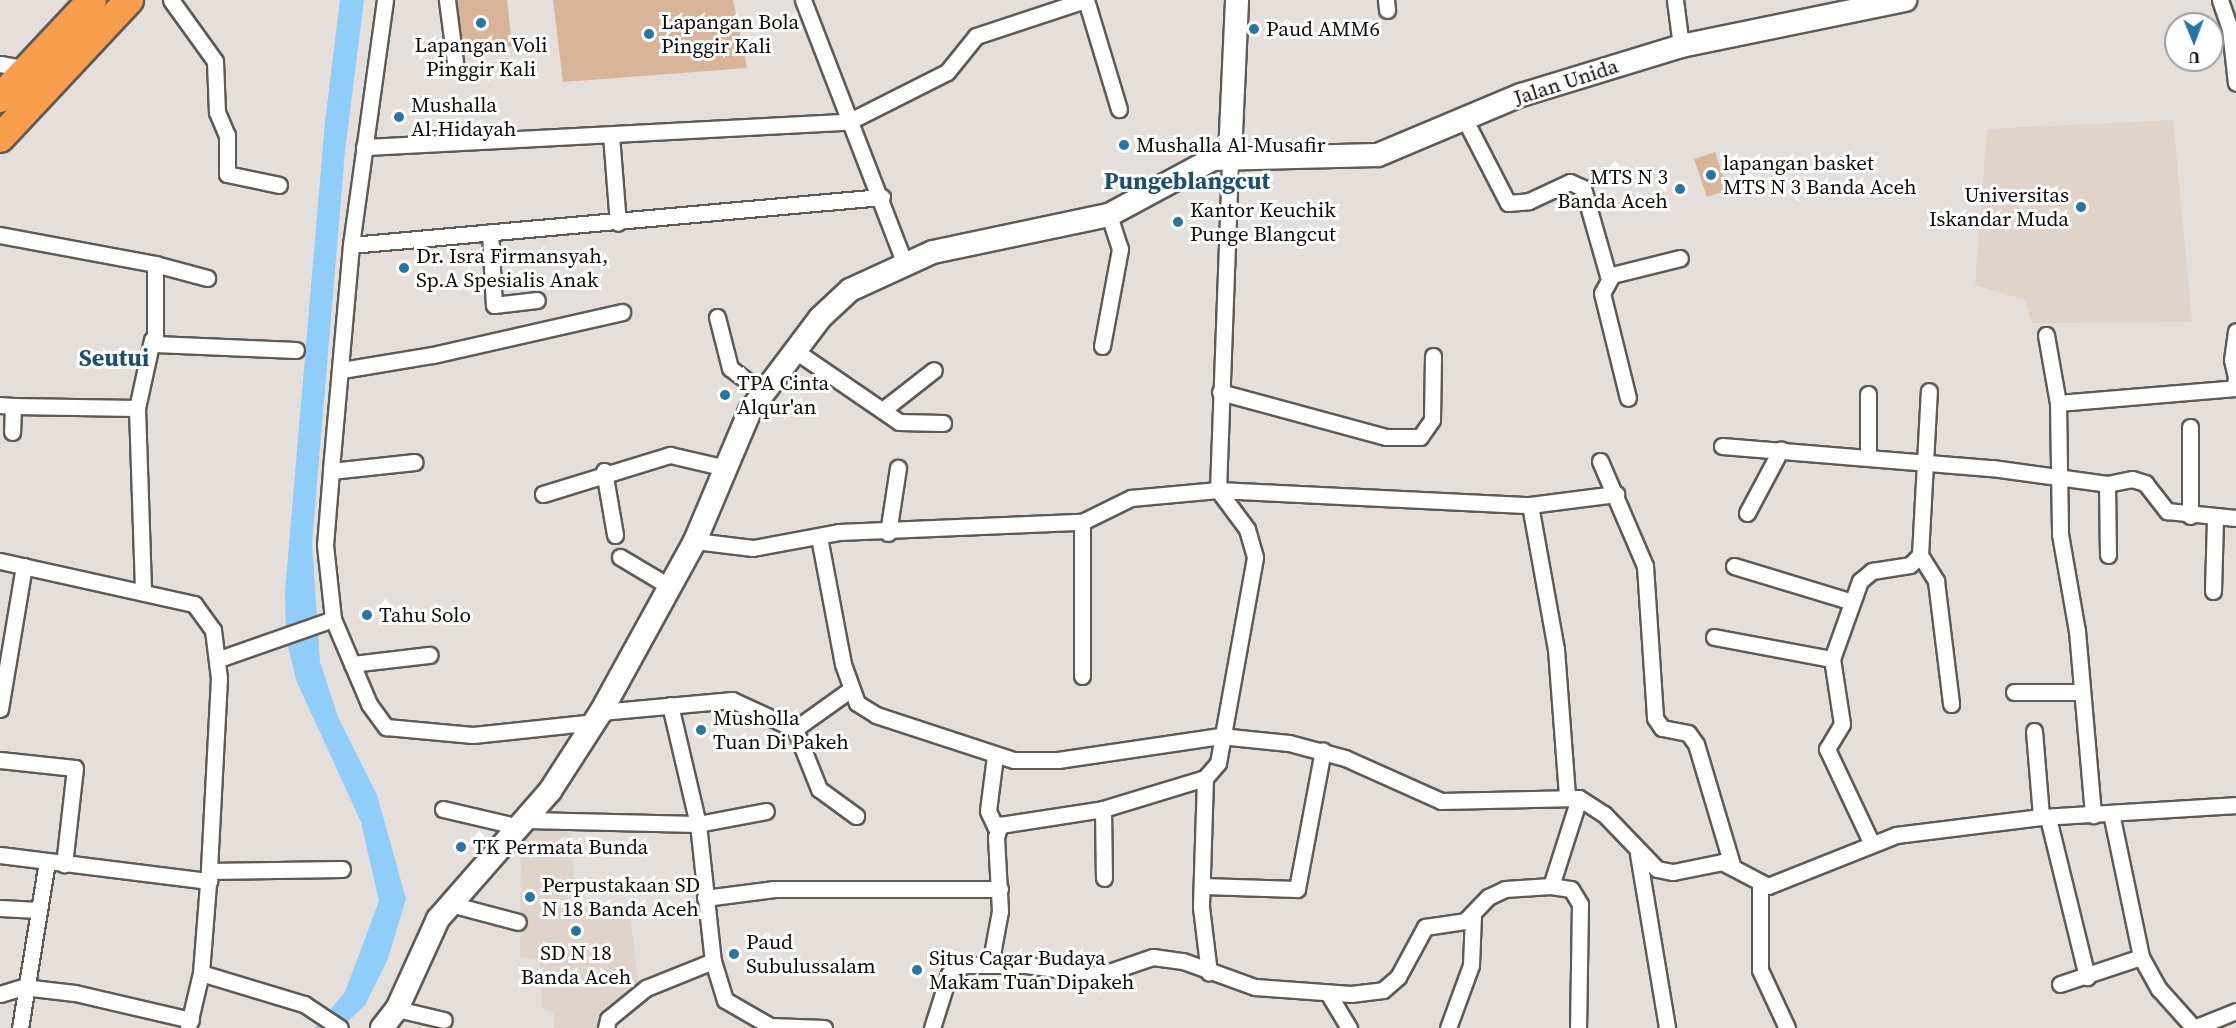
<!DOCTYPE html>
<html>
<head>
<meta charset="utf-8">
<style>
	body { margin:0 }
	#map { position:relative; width:2236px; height:1028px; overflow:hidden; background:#e4dfdb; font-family:"Source Serif 4",serif }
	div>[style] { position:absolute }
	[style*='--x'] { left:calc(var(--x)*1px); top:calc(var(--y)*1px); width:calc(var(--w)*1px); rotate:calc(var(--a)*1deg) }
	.built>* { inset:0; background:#dfd3ca }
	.green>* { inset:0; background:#d8b598 }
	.water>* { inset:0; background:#8fcdfb }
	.roads { filter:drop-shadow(2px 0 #5e5a56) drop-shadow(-2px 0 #5e5a56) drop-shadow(0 2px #5e5a56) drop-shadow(0 -2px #5e5a56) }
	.street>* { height:15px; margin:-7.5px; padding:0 7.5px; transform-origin:7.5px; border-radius:7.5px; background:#fff }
	.secondary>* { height:22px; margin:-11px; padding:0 11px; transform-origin:11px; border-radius:11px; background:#fff }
	.highway>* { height:28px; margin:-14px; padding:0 14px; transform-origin:14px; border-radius:14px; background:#f89e4c }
	.dots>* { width:16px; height:16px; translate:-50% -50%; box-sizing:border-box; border:3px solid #fff; border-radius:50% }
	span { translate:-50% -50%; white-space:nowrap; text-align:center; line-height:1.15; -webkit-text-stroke:6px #fff; paint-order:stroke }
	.poi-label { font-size:21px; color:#0f0d0c }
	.left { translate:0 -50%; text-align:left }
	.right { translate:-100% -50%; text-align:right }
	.street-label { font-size:21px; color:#0f0d0c }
	.quarter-label { font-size:24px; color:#194f71; font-weight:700 }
	.north { position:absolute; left:2164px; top:12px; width:60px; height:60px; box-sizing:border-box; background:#fff; border:2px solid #9f9e9e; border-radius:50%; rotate:179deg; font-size:16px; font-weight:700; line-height:24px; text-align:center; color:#0f0d0c }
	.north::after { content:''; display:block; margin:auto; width:21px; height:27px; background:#2675a7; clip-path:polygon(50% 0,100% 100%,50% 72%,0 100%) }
</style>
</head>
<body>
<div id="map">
	<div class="built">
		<i style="clip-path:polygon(2173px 120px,2192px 322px,2032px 323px,2025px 300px,1975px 285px,1987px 129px)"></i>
		<i style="clip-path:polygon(571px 826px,575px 906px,629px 904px,639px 991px,596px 1028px,554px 1028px,553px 1012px,542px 1009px,540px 960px,520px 957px,521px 846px,532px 828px)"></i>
	</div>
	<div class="green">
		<i style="clip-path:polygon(449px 0,507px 0,512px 46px,456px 52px)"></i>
		<i style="clip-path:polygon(553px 0,733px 0,747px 68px,563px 82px)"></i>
		<i style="clip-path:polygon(1715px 152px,1728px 190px,1707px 197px,1694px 159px)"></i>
	</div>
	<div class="water">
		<i style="clip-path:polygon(340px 0,364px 0,345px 151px,312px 543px,320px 662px,338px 717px,377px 795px,406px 899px,387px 961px,365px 1005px,341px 1028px,315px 1028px,345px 992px,379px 901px,361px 822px,296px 680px,286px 637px,285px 592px,325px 122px)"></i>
	</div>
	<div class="roads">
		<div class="street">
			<i style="--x:171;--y:0;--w:75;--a:54.2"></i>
			<i style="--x:215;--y:61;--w:51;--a:87.8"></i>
			<i style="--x:217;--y:112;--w:25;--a:67"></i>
			<i style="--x:227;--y:135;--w:39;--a:90"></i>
			<i style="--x:227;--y:174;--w:53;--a:11.9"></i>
			<i style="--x:385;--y:0;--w:247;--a:97.9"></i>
			<i style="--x:351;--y:245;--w:227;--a:95.1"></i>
			<i style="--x:331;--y:471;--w:74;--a:94.6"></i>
			<i style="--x:325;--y:545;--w:74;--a:83.8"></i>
			<i style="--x:333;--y:619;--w:92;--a:67"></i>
			<i style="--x:369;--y:704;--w:29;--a:54"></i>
			<i style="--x:386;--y:727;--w:87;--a:5.3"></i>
			<i style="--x:473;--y:735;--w:123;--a:-6.1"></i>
			<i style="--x:447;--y:0;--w:63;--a:82.6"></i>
			<i style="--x:803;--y:0;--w:281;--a:68.9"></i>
			<i style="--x:1086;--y:0;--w:114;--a:73.2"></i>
			<i style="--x:1386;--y:0;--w:10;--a:84"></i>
			<i style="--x:1675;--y:0;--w:46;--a:82.6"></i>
			<i style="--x:2220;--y:0;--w:31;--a:71"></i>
			<i style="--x:2230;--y:29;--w:54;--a:83.7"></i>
			<i style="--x:0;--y:64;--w:27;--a:10"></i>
			<i style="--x:1463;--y:116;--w:98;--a:62.7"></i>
			<i style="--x:1508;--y:203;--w:21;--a:-5"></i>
			<i style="--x:1529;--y:201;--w:45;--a:-24.9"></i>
			<i style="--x:1570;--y:182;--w:14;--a:25"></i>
			<i style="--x:1583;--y:188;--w:91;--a:74.1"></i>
			<i style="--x:1608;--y:276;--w:74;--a:-14"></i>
			<i style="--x:611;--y:135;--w:88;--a:85.5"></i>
			<i style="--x:364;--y:147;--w:485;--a:-3"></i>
			<i style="--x:848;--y:122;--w:111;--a:-26.8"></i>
			<i style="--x:947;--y:72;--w:46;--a:-51.1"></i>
			<i style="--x:976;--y:36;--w:115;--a:-18.3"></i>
			<i style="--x:490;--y:232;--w:73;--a:86.9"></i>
			<i style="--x:494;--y:305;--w:43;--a:-6.6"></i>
			<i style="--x:0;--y:235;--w:158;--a:10.6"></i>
			<i style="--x:155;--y:264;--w:80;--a:90"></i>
			<i style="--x:155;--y:344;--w:141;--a:2.4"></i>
			<i style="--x:351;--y:245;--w:533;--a:-5.17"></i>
			<i style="--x:155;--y:264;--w:54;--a:15.1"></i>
			<i style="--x:1611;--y:277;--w:18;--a:119"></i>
			<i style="--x:1602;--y:293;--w:108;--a:76.1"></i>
			<i style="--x:717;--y:317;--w:53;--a:75.7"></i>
			<i style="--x:730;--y:368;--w:41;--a:37.1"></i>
			<i style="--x:2046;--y:335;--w:69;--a:80"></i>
			<i style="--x:2058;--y:403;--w:131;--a:89.1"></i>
			<i style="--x:2060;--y:534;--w:98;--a:80.1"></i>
			<i style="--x:2077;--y:631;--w:185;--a:85"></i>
			<i style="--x:1102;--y:346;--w:99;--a:-79.5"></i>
			<i style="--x:1120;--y:249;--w:36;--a:-108"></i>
			<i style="--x:794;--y:350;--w:127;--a:34.4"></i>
			<i style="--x:899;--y:422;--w:44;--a:1.3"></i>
			<i style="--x:342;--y:370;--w:92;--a:-9.4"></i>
			<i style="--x:433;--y:355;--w:194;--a:-12.8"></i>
			<i style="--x:2236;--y:377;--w:17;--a:-103"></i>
			<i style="--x:2232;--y:360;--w:29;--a:-82"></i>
			<i style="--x:1220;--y:392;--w:172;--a:15.2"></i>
			<i style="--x:1386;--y:437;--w:34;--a:0"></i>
			<i style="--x:1420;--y:437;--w:21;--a:-55"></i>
			<i style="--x:1432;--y:420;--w:64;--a:-89.1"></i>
			<i style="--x:1868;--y:394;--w:63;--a:90"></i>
			<i style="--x:2058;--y:403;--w:178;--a:-4.8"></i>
			<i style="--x:2235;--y:388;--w:11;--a:-85"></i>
			<i style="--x:0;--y:405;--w:13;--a:4"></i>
			<i style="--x:13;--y:406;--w:26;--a:92"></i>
			<i style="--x:13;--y:406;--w:124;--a:0.9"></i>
			<i style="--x:884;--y:409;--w:63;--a:-38"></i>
			<i style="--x:2190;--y:427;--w:89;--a:90"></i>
			<i style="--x:1722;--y:446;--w:271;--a:4.7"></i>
			<i style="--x:1992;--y:468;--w:116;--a:7.9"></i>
			<i style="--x:2107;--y:484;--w:25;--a:-11"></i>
			<i style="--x:2132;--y:479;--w:14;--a:17"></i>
			<i style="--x:2145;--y:483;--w:36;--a:52"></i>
			<i style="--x:2167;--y:511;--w:69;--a:5.8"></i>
			<i style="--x:1600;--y:461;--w:114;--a:66.8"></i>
			<i style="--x:1645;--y:566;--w:152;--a:86.2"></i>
			<i style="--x:1655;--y:718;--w:12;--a:55"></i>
			<i style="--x:1662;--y:728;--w:26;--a:11"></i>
			<i style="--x:1688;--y:733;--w:14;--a:54"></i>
			<i style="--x:1696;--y:744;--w:126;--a:73.4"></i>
			<i style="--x:331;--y:471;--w:84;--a:-6.1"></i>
			<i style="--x:604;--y:471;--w:65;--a:80.2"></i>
			<i style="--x:2107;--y:484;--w:71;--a:89.2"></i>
			<i style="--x:543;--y:494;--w:133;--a:-17.1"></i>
			<i style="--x:670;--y:455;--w:57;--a:13.1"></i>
			<i style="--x:1530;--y:505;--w:146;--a:79.8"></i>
			<i style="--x:1556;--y:649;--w:147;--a:85.7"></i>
			<i style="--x:1747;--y:513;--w:72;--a:-62"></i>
			<i style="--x:1082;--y:522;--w:154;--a:90"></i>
			<i style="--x:888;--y:533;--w:66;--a:-81.3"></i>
			<i style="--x:819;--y:537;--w:129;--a:79.3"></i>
			<i style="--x:843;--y:664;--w:41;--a:70.3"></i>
			<i style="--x:857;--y:703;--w:22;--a:32"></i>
			<i style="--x:876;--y:715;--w:145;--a:18.1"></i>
			<i style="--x:1014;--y:760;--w:44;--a:0"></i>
			<i style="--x:1058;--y:760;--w:164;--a:-8.4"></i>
			<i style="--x:1220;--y:736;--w:69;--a:5.8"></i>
			<i style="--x:1289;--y:743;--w:58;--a:15"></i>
			<i style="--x:1345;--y:758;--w:105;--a:24.1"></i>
			<i style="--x:1441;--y:801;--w:138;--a:-1.2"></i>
			<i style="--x:1579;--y:798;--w:30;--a:33"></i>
			<i style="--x:1604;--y:814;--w:76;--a:46.1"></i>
			<i style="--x:1657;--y:869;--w:16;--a:11"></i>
			<i style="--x:1673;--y:872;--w:50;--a:-11.5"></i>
			<i style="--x:1722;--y:862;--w:52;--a:27.6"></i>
			<i style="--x:1768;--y:886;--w:138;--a:-21.7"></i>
			<i style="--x:1896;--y:835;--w:146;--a:-7.1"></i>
			<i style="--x:2041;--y:817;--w:195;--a:-3.5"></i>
			<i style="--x:695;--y:541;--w:58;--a:6.9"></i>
			<i style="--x:753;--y:548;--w:87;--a:-10.5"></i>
			<i style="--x:839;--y:532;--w:243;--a:-2.4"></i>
			<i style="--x:1082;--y:522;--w:55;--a:-26.1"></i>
			<i style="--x:1131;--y:498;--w:87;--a:-5.3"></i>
			<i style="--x:1218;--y:490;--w:312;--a:2.8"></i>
			<i style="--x:1530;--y:505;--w:87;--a:-7.3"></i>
			<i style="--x:1920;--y:555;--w:31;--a:58"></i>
			<i style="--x:1936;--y:581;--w:124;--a:83"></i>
			<i style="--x:620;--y:557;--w:55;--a:30.8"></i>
			<i style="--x:0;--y:561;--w:199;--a:12.5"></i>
			<i style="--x:194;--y:604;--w:32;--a:54"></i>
			<i style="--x:213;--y:630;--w:48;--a:82.9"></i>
			<i style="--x:219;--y:678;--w:193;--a:93"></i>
			<i style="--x:209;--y:871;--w:102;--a:94.5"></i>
			<i style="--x:201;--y:973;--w:57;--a:103.3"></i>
			<i style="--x:1734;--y:566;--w:120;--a:16.9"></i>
			<i style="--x:143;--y:589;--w:181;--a:-91.9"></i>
			<i style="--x:137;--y:408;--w:70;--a:-77.6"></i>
			<i style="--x:2213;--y:591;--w:73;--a:-88.4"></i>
			<i style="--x:1714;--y:637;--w:120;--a:10.6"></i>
			<i style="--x:219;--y:659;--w:121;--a:-19.3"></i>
			<i style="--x:352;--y:664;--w:78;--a:-6.7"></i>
			<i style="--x:2014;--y:692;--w:67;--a:0"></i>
			<i style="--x:670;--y:705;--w:122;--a:76.8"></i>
			<i style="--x:698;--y:824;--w:138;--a:83.8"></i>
			<i style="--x:713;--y:961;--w:41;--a:72.9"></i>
			<i style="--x:725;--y:1000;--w:52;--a:30"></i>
			<i style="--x:770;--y:1026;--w:54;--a:2.1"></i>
			<i style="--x:0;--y:709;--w:145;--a:-80.5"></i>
			<i style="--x:601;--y:712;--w:132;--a:-5.2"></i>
			<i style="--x:732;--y:700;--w:69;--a:24.7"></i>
			<i style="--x:795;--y:729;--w:69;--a:-35.5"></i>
			<i style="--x:795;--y:729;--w:65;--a:68.2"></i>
			<i style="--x:819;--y:789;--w:46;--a:36.1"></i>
			<i style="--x:2034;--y:731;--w:86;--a:85.3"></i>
			<i style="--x:995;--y:756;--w:55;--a:97.3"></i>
			<i style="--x:988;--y:811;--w:21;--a:65"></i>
			<i style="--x:0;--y:760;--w:75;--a:6.1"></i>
			<i style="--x:75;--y:768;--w:97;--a:96.5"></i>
			<i style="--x:1205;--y:778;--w:129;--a:91.8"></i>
			<i style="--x:1201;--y:907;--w:66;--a:83.1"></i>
			<i style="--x:443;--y:809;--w:79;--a:13.2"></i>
			<i style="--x:1103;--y:809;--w:69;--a:89.2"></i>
			<i style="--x:2111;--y:813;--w:147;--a:78.2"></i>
			<i style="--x:2141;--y:957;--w:37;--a:61"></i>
			<i style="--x:2159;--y:989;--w:52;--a:48.1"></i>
			<i style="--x:2194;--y:1028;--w:45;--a:-22"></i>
			<i style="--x:2048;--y:818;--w:164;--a:76.2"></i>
			<i style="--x:527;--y:820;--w:171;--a:1.3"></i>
			<i style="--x:698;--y:824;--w:69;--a:-10.8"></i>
			<i style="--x:1871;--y:842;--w:103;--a:-115.3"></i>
			<i style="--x:1827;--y:749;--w:29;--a:-59"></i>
			<i style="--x:1842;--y:724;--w:66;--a:-98.7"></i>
			<i style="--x:1832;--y:659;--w:83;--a:-70.3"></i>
			<i style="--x:1860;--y:581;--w:16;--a:-40"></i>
			<i style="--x:1872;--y:571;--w:38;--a:-9"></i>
			<i style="--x:1910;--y:565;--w:14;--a:-45"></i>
			<i style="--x:1920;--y:555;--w:164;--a:-86.9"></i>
			<i style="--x:1638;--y:854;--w:176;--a:80.5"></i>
			<i style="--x:0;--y:855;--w:211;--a:7.1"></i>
			<i style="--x:209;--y:871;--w:133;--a:-0.9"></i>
			<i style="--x:1760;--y:885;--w:85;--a:90"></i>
			<i style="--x:1760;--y:970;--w:64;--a:65"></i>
			<i style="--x:1203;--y:886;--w:94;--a:1.8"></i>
			<i style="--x:1297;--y:889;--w:141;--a:-79.4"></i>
			<i style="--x:1551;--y:886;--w:92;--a:-72.3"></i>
			<i style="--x:705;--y:898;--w:70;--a:-7.4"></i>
			<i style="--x:774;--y:889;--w:226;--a:0"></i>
			<i style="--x:450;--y:904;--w:70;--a:14.8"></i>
			<i style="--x:0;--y:908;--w:38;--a:3"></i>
			<i style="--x:990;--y:965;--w:55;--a:-79.5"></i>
			<i style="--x:1000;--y:911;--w:74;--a:-93.1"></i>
			<i style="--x:996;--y:837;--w:13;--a:-72"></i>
			<i style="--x:1000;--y:825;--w:104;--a:-8.8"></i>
			<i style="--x:1103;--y:809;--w:107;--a:-16.9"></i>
			<i style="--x:1205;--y:778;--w:20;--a:-49"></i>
			<i style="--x:1218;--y:763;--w:209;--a:-79.8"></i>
			<i style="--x:1255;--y:557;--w:29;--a:-106"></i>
			<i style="--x:1247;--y:529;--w:49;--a:-126.6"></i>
			<i style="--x:1218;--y:490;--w:335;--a:-87.9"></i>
			<i style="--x:201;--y:973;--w:108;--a:16.8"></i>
			<i style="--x:304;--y:1004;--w:43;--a:33.7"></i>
			<i style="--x:2060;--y:984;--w:85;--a:-18.4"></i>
			<i style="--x:1328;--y:993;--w:41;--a:59"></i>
			<i style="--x:0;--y:994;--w:24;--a:-17"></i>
			<i style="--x:23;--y:987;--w:52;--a:6.6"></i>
			<i style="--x:75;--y:993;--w:119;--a:13.1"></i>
			<i style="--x:397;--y:1009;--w:48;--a:13.2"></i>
			<i style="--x:20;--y:1028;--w:168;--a:-80.8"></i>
			<i style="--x:606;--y:1028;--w:9;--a:-77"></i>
			<i style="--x:608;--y:1019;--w:49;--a:-39.2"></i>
			<i style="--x:646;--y:988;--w:72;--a:-21.9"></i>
			<i style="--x:932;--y:1028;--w:57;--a:-72.5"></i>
			<i style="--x:949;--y:974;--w:17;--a:-31"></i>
			<i style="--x:964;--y:965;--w:62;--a:0"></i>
			<i style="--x:1026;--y:965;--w:75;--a:7.7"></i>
			<i style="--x:1100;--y:975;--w:56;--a:-18.8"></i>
			<i style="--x:1153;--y:957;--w:30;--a:8"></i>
			<i style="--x:1183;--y:961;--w:77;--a:19.9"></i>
			<i style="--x:1255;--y:987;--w:96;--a:4.2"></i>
			<i style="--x:1351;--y:994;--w:32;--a:-7"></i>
			<i style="--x:1383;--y:990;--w:20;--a:-41"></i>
			<i style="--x:1398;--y:977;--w:57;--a:-61.6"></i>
			<i style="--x:1425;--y:927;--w:40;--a:-8.5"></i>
			<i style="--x:1465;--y:921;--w:33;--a:-46"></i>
			<i style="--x:1488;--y:897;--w:19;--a:-25"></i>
			<i style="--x:1505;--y:889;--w:46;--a:-3.7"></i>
			<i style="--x:1551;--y:886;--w:20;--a:9"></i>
			<i style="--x:1571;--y:889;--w:17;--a:59"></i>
			<i style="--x:1580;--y:904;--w:124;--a:90.9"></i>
			<i style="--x:1448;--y:1028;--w:67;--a:-69.9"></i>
			<i style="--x:1471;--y:965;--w:49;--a:-87.7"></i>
		</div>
		<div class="secondary">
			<i style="--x:1230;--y:155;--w:155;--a:-87.4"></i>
			<i style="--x:382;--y:1028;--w:24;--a:-52"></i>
			<i style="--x:397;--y:1009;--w:99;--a:-65.5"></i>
			<i style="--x:438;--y:919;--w:170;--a:-48.8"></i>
			<i style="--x:550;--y:791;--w:94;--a:-57.2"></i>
			<i style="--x:601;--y:712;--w:195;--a:-61.2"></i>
			<i style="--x:695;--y:541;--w:141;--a:-67.1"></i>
			<i style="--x:750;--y:411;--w:116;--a:-53"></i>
			<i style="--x:820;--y:318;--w:41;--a:-43"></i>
			<i style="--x:850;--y:290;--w:91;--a:-24.6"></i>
			<i style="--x:933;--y:252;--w:180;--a:-11.9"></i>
			<i style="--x:1109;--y:215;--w:118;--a:-28.3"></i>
			<i style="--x:1213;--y:159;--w:165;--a:-1.4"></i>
			<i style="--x:1378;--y:155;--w:155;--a:-22.8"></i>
			<i style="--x:1521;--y:95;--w:167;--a:-17"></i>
			<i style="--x:1681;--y:46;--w:229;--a:-11.6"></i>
		</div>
		<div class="highway">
			<i style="--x:0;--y:98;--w:134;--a:-46.8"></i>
			<i style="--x:0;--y:138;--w:189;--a:-46.9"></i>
		</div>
	</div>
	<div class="dots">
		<i style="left:481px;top:23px;background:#2675a7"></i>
		<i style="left:1254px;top:29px;background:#2675a7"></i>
		<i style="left:649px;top:34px;background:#2675a7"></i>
		<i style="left:399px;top:117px;background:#2675a7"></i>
		<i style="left:1124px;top:145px;background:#2675a7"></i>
		<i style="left:1711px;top:175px;background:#2675a7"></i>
		<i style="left:1680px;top:189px;background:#2675a7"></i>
		<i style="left:2081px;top:207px;background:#2675a7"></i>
		<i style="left:1178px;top:222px;background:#2675a7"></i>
		<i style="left:404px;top:268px;background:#2675a7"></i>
		<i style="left:725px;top:395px;background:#2675a7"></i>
		<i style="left:367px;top:615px;background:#2675a7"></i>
		<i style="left:701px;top:730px;background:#2675a7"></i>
		<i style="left:461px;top:847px;background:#2675a7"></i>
		<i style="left:530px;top:897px;background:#2675a7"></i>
		<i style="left:576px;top:931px;background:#2675a7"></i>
		<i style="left:734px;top:954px;background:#2675a7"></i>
		<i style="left:917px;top:970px;background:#2675a7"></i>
	</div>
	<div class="poi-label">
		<span class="left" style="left:661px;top:34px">Lapangan Bola<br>Pinggir Kali</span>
		<span class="left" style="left:1266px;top:29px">Paud AMM6</span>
		<span style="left:481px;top:57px">Lapangan Voli<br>Pinggir Kali</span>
		<span class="left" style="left:411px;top:117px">Mushalla<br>Al-Hidayah</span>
		<span class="left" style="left:1136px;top:145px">Mushalla Al-Musafir</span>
		<span class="left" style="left:1723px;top:175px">lapangan basket<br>MTS N 3 Banda Aceh</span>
		<span class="right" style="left:1668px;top:189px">MTS N 3<br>Banda Aceh</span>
		<span class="right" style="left:2069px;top:207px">Universitas<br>Iskandar Muda</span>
		<span class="left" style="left:1190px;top:222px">Kantor Keuchik<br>Punge Blangcut</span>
		<span class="left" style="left:416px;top:268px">Dr. Isra Firmansyah,<br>Sp.A Spesialis Anak</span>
		<span class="left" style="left:737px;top:395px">TPA Cinta<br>Alqur'an</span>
		<span class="left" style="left:379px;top:615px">Tahu Solo</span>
		<span class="left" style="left:713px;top:730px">Musholla<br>Tuan Di Pakeh</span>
		<span class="left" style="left:473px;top:847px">TK Permata Bunda</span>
		<span class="left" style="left:542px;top:897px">Perpustakaan SD<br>N 18 Banda Aceh</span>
		<span class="left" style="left:746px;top:954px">Paud<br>Subulussalam</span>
		<span style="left:576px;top:965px">SD N 18<br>Banda Aceh</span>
		<span class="left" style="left:929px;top:970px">Situs Cagar Budaya<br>Makam Tuan Dipakeh</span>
	</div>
	<div class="street-label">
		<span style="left:1566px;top:82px;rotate:-18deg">Jalan Unida</span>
	</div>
	<div class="quarter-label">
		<span style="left:1187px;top:181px">Pungeblangcut</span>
		<span style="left:114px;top:358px">Seutui</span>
	</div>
	<div class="north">U</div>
</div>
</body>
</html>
